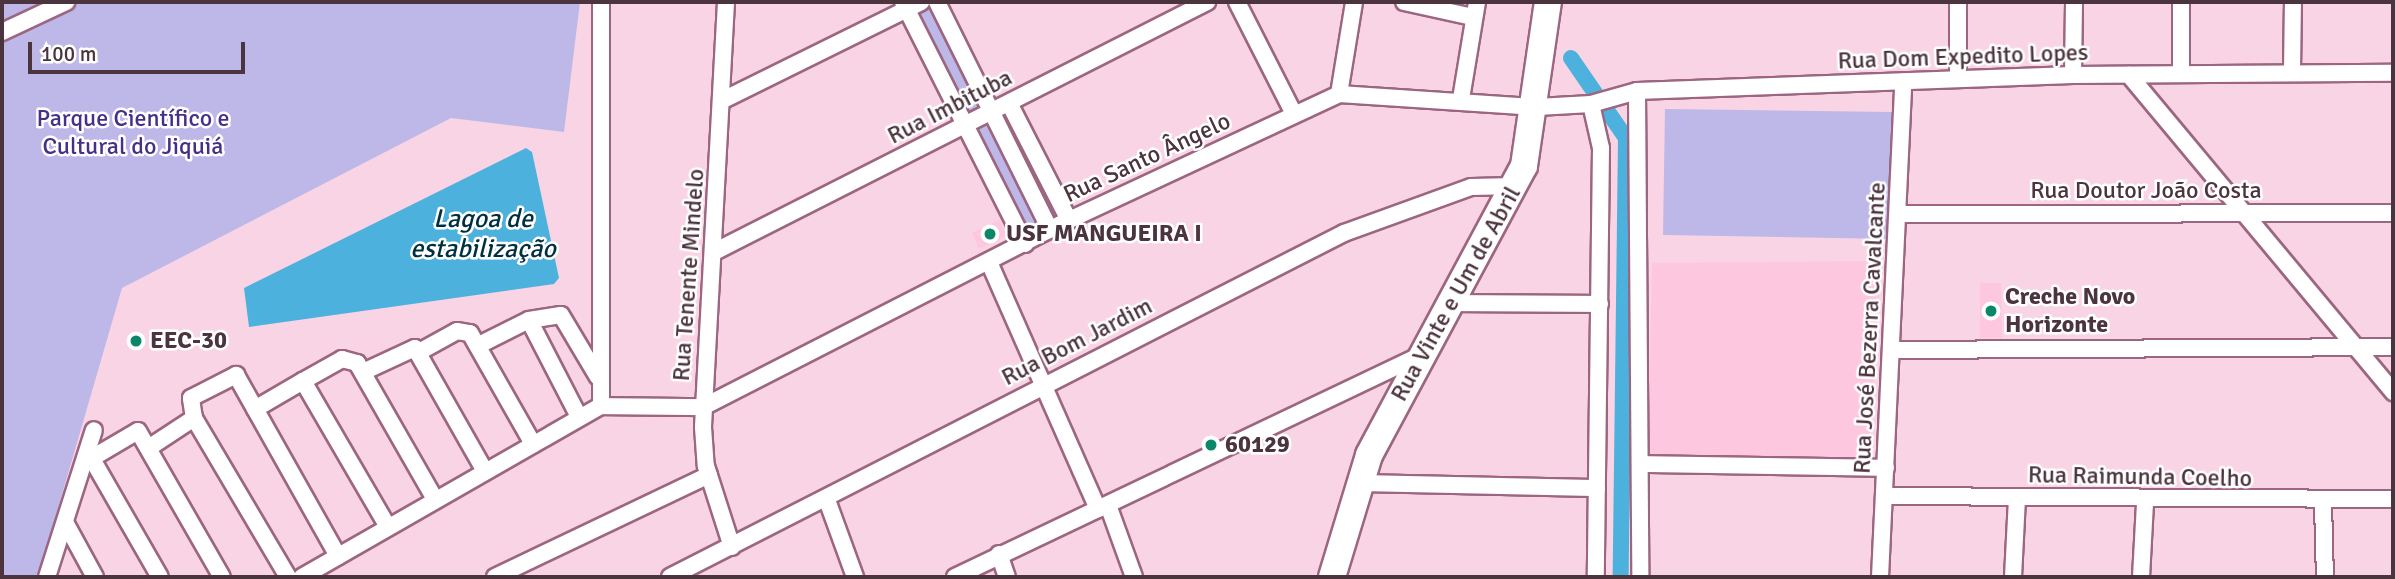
<!DOCTYPE html>
<html>
<head>
<meta charset="utf-8">
<style>
	body { margin:0 }
	#map { position:relative; width:2395px; height:579px; overflow:hidden; background:#f9d4e4; font-family:Signika,sans-serif }
	div>[style] { position:absolute }
	[style*='--x'] { left:calc(var(--x)*1px); top:calc(var(--y)*1px); width:calc(var(--w)*1px); rotate:calc(var(--a)*1deg) }
	.built>* { inset:0; background:#fdc7df }
	.green>* { inset:0; background:#bdb8e8 }
	.water>* { inset:0; background:#4db1dd }
	.canal>* { height:16px; margin:-8px; padding:0 8px; transform-origin:8px; border-radius:8px; background:#4db1dd }
	.roads { filter:drop-shadow(2px 0 #9c6680) drop-shadow(-2px 0 #9c6680) drop-shadow(0 2px #9c6680) drop-shadow(0 -2px #9c6680) }
	.minor>* { height:16px; margin:-8px; padding:0 8px; transform-origin:8px; border-radius:8px; background:#fff }
	.primary>* { height:26px; margin:-13px; padding:0 13px; transform-origin:13px; border-radius:13px; background:#fff }
	.dots>* { width:19px; height:19px; translate:-50% -50%; box-sizing:border-box; border:4px solid #fff; border-radius:50% }
	span { translate:-50% -50%; white-space:nowrap; text-align:center; line-height:1.15; -webkit-text-stroke:5px #fff; paint-order:stroke }
	.street-label { font-size:24px; color:#4c343f }
	.park-label { font-size:24px; color:#462f89 }
	.poi-label { font-size:24px; color:#4c343f; font-weight:700 }
	.left { translate:0 -50%; text-align:left }
	.water-label { font-size:26px; color:#002f41; font-style:italic }
	.frame { position:absolute; inset:0; border:4px solid #4c343f; pointer-events:none }
	.scale { position:absolute; left:28px; top:42px; width:217px; height:32px; box-sizing:border-box; border:4px solid #4c343f; border-top:0; padding-left:9px; font-size:21px; line-height:24px; white-space:nowrap; color:#4c343f; -webkit-text-stroke:5px #fff; paint-order:stroke }
</style>
</head>
<body>
<div id="map">
	<div class="built">
		<i style="clip-path:polygon(999px 220px,1007px 235px,979px 249px,972px 233px)"></i>
		<i style="clip-path:polygon(1881px 261px,1870px 462px,1648px 454px,1652px 263px)"></i>
		<i style="clip-path:polygon(1980px 283px,2001px 283px,2002px 338px,1980px 338px)"></i>
	</div>
	<div class="green">
		<i style="clip-path:polygon(2px 2px,580px 2px,564px 132px,451px 118px,122px 288px,38px 577px,2px 577px)"></i>
		<i style="clip-path:polygon(928px 5px,980px 104px,976px 111px,966px 112px,917px 13px)"></i>
		<i style="clip-path:polygon(1665px 109px,1892px 112px,1890px 239px,1663px 235px)"></i>
		<i style="clip-path:polygon(985px 122px,1039px 221px,1033px 226px,1025px 227px,976px 131px)"></i>
	</div>
	<div class="water">
		<i style="clip-path:polygon(526px 148px,532px 152px,559px 278px,554px 284px,249px 327px,244px 288px)"></i>
	</div>
	<div class="canal">
		<i style="--x:1571;--y:58;--w:97;--a:55.5"></i>
		<i style="--x:1626;--y:138;--w:439;--a:90.7"></i>
	</div>
	<div class="roads">
		<div class="minor">
			<i style="--x:601;--y:2;--w:404;--a:90"></i>
			<i style="--x:726;--y:2;--w:426;--a:93.1"></i>
			<i style="--x:703;--y:427;--w:39;--a:86"></i>
			<i style="--x:706;--y:466;--w:85;--a:72.2"></i>
			<i style="--x:903;--y:2;--w:271;--a:63.2"></i>
			<i style="--x:937;--y:2;--w:254;--a:63.6"></i>
			<i style="--x:1237;--y:2;--w:126;--a:63"></i>
			<i style="--x:1404;--y:2;--w:71;--a:12.3"></i>
			<i style="--x:1958;--y:2;--w:77;--a:90"></i>
			<i style="--x:2;--y:32;--w:71;--a:-25.1"></i>
			<i style="--x:2292;--y:71;--w:69;--a:-89.2"></i>
			<i style="--x:2181;--y:74;--w:72;--a:-90"></i>
			<i style="--x:2073;--y:75;--w:73;--a:-89.2"></i>
			<i style="--x:2129;--y:75;--w:413;--a:50.2"></i>
			<i style="--x:1637;--y:91;--w:486;--a:89.6"></i>
			<i style="--x:1339;--y:94;--w:93;--a:-80.7"></i>
			<i style="--x:1461;--y:99;--w:98;--a:-80.6"></i>
			<i style="--x:723;--y:100;--w:221;--a:-26.3"></i>
			<i style="--x:1009;--y:103;--w:131;--a:62.9"></i>
			<i style="--x:1591;--y:104;--w:45;--a:77.2"></i>
			<i style="--x:1601;--y:148;--w:429;--a:90.7"></i>
			<i style="--x:1899;--y:214;--w:494;--a:-0.1"></i>
			<i style="--x:714;--y:252;--w:553;--a:-26.89"></i>
			<i style="--x:989;--y:262;--w:270;--a:66.2"></i>
			<i style="--x:1453;--y:303;--w:147;--a:0.4"></i>
			<i style="--x:529;--y:320;--w:109;--a:62.7"></i>
			<i style="--x:479;--y:345;--w:56;--a:-26.6"></i>
			<i style="--x:529;--y:320;--w:32;--a:-9"></i>
			<i style="--x:561;--y:315;--w:72;--a:59.2"></i>
			<i style="--x:1893;--y:350;--w:500;--a:-0.34"></i>
			<i style="--x:419;--y:352;--w:43;--a:-28.9"></i>
			<i style="--x:457;--y:331;--w:13;--a:9"></i>
			<i style="--x:470;--y:333;--w:128;--a:60.4"></i>
			<i style="--x:363;--y:372;--w:57;--a:-24.8"></i>
			<i style="--x:415;--y:348;--w:142;--a:60.4"></i>
			<i style="--x:303;--y:381;--w:45;--a:-29.4"></i>
			<i style="--x:342;--y:359;--w:16;--a:15"></i>
			<i style="--x:357;--y:363;--w:157;--a:60.2"></i>
			<i style="--x:255;--y:409;--w:56;--a:-30.3"></i>
			<i style="--x:303;--y:381;--w:169;--a:59.8"></i>
			<i style="--x:194;--y:418;--w:20;--a:-99"></i>
			<i style="--x:191;--y:398;--w:51;--a:-27.1"></i>
			<i style="--x:236;--y:375;--w:208;--a:60.6"></i>
			<i style="--x:150;--y:447;--w:53;--a:-33.4"></i>
			<i style="--x:194;--y:418;--w:185;--a:59.4"></i>
			<i style="--x:88;--y:452;--w:144;--a:60.1"></i>
			<i style="--x:92;--y:458;--w:53;--a:-30.4"></i>
			<i style="--x:138;--y:431;--w:168;--a:60.1"></i>
			<i style="--x:1642;--y:464;--w:244;--a:0.9"></i>
			<i style="--x:1357;--y:483;--w:240;--a:1.2"></i>
			<i style="--x:1885;--y:496;--w:508;--a:0.34"></i>
			<i style="--x:827;--y:500;--w:82;--a:70"></i>
			<i style="--x:2323;--y:503;--w:74;--a:88.5"></i>
			<i style="--x:1108;--y:505;--w:77;--a:70.1"></i>
			<i style="--x:65;--y:522;--w:63;--a:61.4"></i>
			<i style="--x:999;--y:554;--w:24;--a:71"></i>
			<i style="--x:47;--y:577;--w:154;--a:-72.3"></i>
			<i style="--x:302;--y:577;--w:344;--a:-29.8"></i>
			<i style="--x:601;--y:406;--w:102;--a:0.6"></i>
			<i style="--x:703;--y:407;--w:411;--a:-27.1"></i>
			<i style="--x:1069;--y:220;--w:298;--a:-25"></i>
			<i style="--x:1339;--y:94;--w:198;--a:3.8"></i>
			<i style="--x:1537;--y:107;--w:54;--a:-3.2"></i>
			<i style="--x:1591;--y:104;--w:48;--a:-15.8"></i>
			<i style="--x:1637;--y:91;--w:436;--a:-2.1"></i>
			<i style="--x:2073;--y:75;--w:320;--a:-0.4"></i>
			<i style="--x:495;--y:577;--w:237;--a:-25.5"></i>
			<i style="--x:670;--y:577;--w:757;--a:-27.04"></i>
			<i style="--x:1344;--y:233;--w:135;--a:-19.9"></i>
			<i style="--x:1471;--y:187;--w:46;--a:-1.2"></i>
			<i style="--x:955;--y:577;--w:518;--a:-25.48"></i>
			<i style="--x:1880;--y:577;--w:496;--a:-87.3"></i>
			<i style="--x:2013;--y:577;--w:80;--a:-87.1"></i>
			<i style="--x:2141;--y:577;--w:75;--a:-86.9"></i>
		</div>
		<div class="primary">
			<i style="--x:1332;--y:577;--w:127;--a:-73.1"></i>
			<i style="--x:1369;--y:455;--w:328;--a:-61.8"></i>
			<i style="--x:1524;--y:166;--w:166;--a:-81.7"></i>
		</div>
	</div>
	<div class="dots">
		<i style="left:990px;top:234px;background:#0a8769"></i>
		<i style="left:1991px;top:311px;background:#0a8769"></i>
		<i style="left:136px;top:341px;background:#0a8769"></i>
		<i style="left:1211px;top:445px;background:#0a8769"></i>
	</div>
	<div class="street-label">
		<span style="left:1963px;top:57px;rotate:-2deg">Rua Dom Expedito Lopes</span>
		<span style="left:950px;top:107px;rotate:-27deg">Rua Imbituba</span>
		<span style="left:1147px;top:158px;rotate:-25deg">Rua Santo Ângelo</span>
		<span style="left:2146px;top:191px">Rua Doutor João Costa</span>
		<span style="left:689px;top:275px;rotate:-86deg">Rua Tenente Mindelo</span>
		<span style="left:1456px;top:294px;rotate:-61deg">Rua Vinte e Um de Abril</span>
		<span style="left:1870px;top:328px;rotate:-87deg">Rua José Bezerra Cavalcante</span>
		<span style="left:1077px;top:342px;rotate:-27deg">Rua Bom Jardim</span>
		<span style="left:2140px;top:477px;rotate:1deg">Rua Raimunda Coelho</span>
	</div>
	<div class="park-label">
		<span style="left:133px;top:133px">Parque Científico e<br>Cultural do Jiquiá</span>
	</div>
	<div class="poi-label">
		<span class="left" style="left:1006px;top:234px">USF MANGUEIRA I</span>
		<span class="left" style="left:2005px;top:311px">Creche Novo<br>Horizonte</span>
		<span class="left" style="left:150px;top:341px">EEC-30</span>
		<span class="left" style="left:1225px;top:445px">60129</span>
	</div>
	<div class="water-label">
		<span style="left:483px;top:235px">Lagoa de<br>estabilização</span>
	</div>
	<div class="frame"></div>
	<div class="scale">100 m</div>
</div>
</body>
</html>
